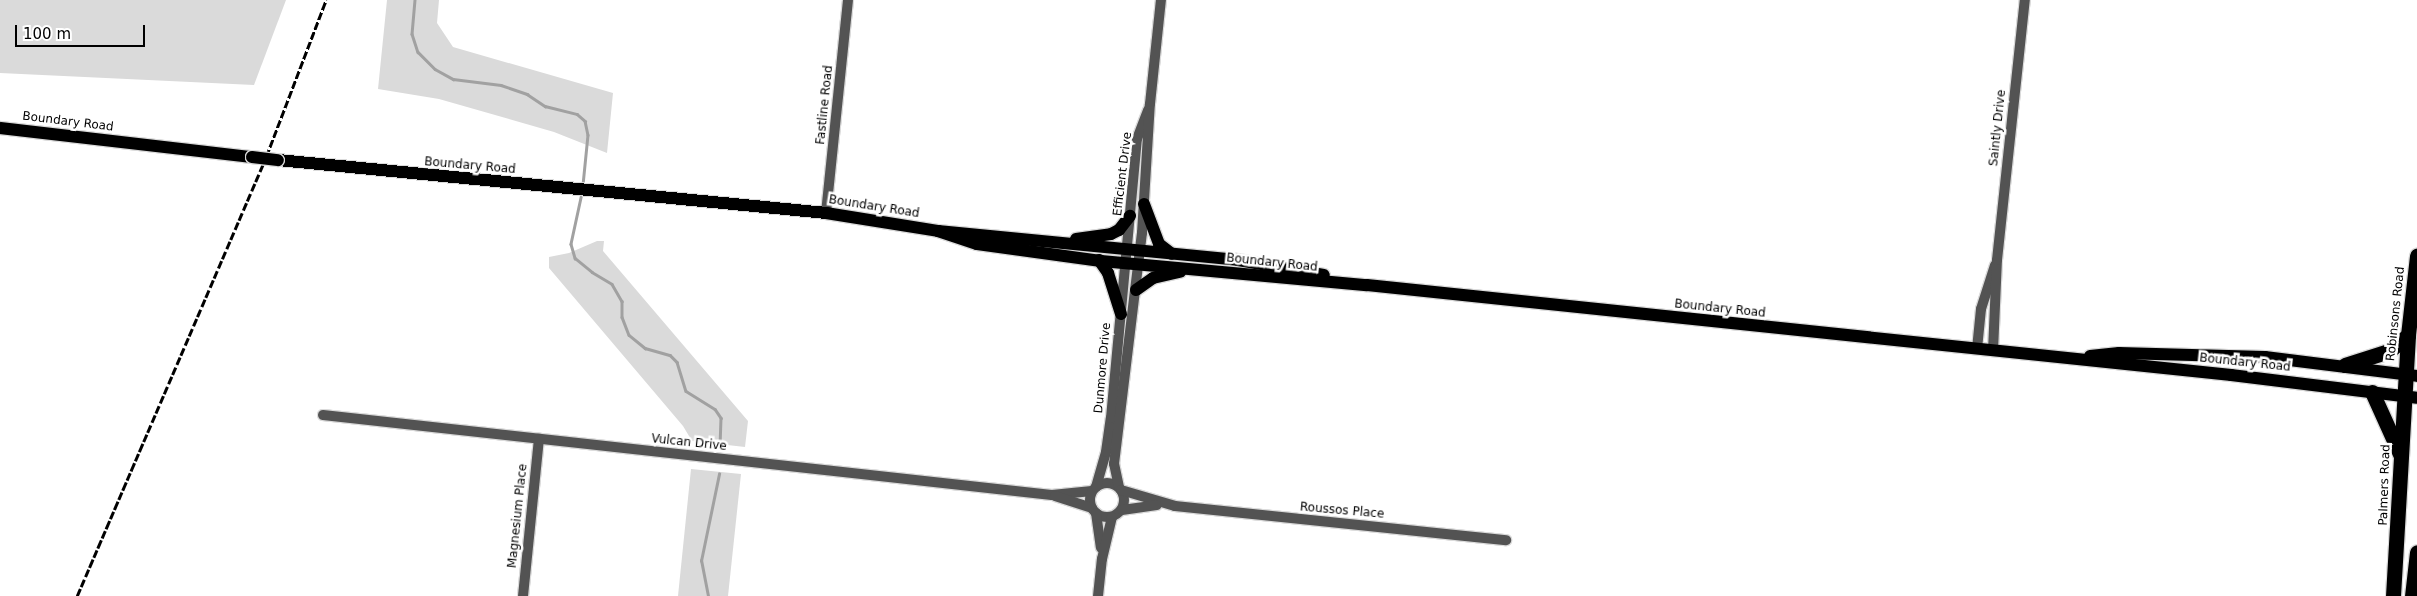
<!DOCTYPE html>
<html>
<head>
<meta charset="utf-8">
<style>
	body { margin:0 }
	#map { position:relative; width:2417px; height:596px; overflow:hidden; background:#fff; font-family:"DejaVu Sans",sans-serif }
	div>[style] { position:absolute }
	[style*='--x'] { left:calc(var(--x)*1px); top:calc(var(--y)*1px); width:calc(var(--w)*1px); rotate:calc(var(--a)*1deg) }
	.green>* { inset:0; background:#dadada }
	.stream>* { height:2.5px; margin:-1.25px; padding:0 1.25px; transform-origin:1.25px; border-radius:1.25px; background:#a1a1a1 }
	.roads { filter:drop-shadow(1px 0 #dbdbdb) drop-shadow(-1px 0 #dbdbdb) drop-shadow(0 1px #dbdbdb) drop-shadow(0 -1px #dbdbdb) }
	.minor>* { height:10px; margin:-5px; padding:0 5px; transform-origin:5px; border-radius:5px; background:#535353 }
	.minor>.ring { margin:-5px; padding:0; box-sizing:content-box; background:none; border:10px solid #535353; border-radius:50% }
	.major>* { height:12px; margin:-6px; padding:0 6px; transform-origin:6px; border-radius:6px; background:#000 }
	.highway>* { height:15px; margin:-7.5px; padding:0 7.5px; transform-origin:7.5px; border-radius:7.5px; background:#000 }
	.rail>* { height:2.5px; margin-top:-1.25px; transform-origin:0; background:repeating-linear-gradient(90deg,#000 0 8px,transparent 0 10.5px) }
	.bridges { filter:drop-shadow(1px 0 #dbdbdb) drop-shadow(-1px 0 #dbdbdb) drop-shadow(0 1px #dbdbdb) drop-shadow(0 -1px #dbdbdb) }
	.major-bridge>* { height:12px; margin:-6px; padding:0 6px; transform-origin:6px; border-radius:6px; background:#000 }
	span { translate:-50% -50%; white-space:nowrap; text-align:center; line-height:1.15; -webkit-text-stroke:5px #fff; paint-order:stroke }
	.street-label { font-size:12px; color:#000 }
	.scale { position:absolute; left:15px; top:25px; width:130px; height:22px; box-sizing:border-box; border:2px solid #000; border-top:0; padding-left:6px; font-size:15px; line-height:18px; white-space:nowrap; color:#000; -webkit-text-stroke:4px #fff; paint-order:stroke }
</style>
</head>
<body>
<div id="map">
	<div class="green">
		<i style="clip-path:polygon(0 0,286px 0,254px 85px,0 73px)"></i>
		<i style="clip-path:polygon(387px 0,439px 0,437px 23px,453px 47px,613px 93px,607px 153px,554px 132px,439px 99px,378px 89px)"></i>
		<i style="clip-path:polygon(597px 241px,604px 241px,603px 251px,748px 421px,745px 447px,692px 441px,683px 426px,549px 268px,549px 257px,569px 253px)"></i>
		<i style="clip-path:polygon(691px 469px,741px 474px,728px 596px,678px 596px)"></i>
	</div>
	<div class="stream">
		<i style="--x:415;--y:0;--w:34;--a:95"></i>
		<i style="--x:412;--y:34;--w:19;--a:72"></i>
		<i style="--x:418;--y:52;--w:24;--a:45"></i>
		<i style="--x:435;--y:69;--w:21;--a:29"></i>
		<i style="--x:453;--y:79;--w:48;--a:7.1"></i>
		<i style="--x:501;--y:85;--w:28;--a:19"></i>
		<i style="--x:527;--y:94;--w:22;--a:34"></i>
		<i style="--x:545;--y:106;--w:33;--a:14"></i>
		<i style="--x:577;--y:114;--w:11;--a:41"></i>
		<i style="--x:585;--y:121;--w:14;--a:78"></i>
		<i style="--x:588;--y:135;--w:50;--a:95.7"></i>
		<i style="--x:582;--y:193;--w:52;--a:102.2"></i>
		<i style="--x:571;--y:244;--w:15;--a:74"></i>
		<i style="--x:575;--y:258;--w:22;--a:39"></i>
		<i style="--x:592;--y:272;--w:23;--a:31"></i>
		<i style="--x:612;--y:284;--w:20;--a:60"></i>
		<i style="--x:622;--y:301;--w:16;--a:90"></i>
		<i style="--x:622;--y:317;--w:19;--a:69"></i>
		<i style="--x:629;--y:335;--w:21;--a:39"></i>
		<i style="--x:645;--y:348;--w:26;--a:16"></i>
		<i style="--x:670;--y:355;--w:10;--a:45"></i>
		<i style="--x:677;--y:362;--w:30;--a:73"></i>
		<i style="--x:686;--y:391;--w:34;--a:32"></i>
		<i style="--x:715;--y:409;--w:11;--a:56"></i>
		<i style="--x:721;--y:418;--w:24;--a:92"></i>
		<i style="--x:708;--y:596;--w:36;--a:-101"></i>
		<i style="--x:701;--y:561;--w:89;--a:-78.3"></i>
	</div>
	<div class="roads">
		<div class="minor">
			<i style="--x:826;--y:213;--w:214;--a:-84.1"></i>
			<i style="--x:1977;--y:349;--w:40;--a:-84.3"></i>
			<i style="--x:1981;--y:309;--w:46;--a:-72.3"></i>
			<i style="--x:1993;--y:351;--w:91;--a:-87.5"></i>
			<i style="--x:1997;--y:260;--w:262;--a:-83.9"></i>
			<i style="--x:323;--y:415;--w:733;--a:6.26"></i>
			<i style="--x:1052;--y:495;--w:40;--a:-5.7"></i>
			<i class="ring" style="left:1090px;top:483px;width:24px;height:24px"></i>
			<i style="--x:1096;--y:487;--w:36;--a:-74"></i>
			<i style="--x:1106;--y:452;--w:34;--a:-82"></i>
			<i style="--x:1111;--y:418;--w:280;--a:-84.7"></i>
			<i style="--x:1137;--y:139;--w:31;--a:-69"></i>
			<i style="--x:1119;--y:487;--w:24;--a:-102"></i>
			<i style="--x:1114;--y:464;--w:233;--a:-83.1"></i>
			<i style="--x:1142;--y:233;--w:129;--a:-86.5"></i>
			<i style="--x:1150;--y:104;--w:105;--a:-84"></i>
			<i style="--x:1121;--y:490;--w:56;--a:16.5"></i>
			<i style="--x:1175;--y:506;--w:333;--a:5.9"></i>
			<i style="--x:1055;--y:496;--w:39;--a:18"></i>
			<i style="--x:1122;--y:510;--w:35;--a:-8"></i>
			<i style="--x:1096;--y:513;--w:35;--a:82"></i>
			<i style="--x:523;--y:596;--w:158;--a:-84.2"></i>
			<i style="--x:1098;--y:596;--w:37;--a:-84"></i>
			<i style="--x:1102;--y:559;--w:43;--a:-76.6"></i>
		</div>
		<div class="major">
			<i style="--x:0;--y:128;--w:254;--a:6.6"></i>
			<i style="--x:278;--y:160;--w:551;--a:5.52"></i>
			<i style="--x:826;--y:213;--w:113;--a:9.1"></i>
			<i style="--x:938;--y:231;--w:301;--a:5.5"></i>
			<i style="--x:1238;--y:260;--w:87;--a:9.9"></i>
			<i style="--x:1144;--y:204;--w:43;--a:69.4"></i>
			<i style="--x:1159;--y:244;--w:16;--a:38"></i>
			<i style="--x:938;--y:231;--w:41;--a:18.4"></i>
			<i style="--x:977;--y:244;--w:125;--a:7.8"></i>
			<i style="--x:1101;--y:261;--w:267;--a:5.2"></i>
			<i style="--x:1367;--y:285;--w:869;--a:5.95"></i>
			<i style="--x:2231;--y:375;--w:187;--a:7"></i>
			<i style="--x:1076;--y:239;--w:35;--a:-8"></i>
			<i style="--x:1111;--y:234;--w:9;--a:-27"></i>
			<i style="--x:1119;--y:230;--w:18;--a:-52"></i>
			<i style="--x:1099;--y:260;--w:16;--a:55"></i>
			<i style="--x:1108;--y:273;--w:43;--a:72.4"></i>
			<i style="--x:1136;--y:290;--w:21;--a:-35"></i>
			<i style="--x:1153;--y:278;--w:28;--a:-13"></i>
			<i style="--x:2090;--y:356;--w:29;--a:-6"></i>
			<i style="--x:2119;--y:353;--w:146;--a:1.6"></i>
			<i style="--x:2265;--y:357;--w:153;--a:7.1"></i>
		</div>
		<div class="highway">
			<i style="--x:2345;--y:365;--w:46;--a:-17.7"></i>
			<i style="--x:2389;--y:351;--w:25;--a:-40"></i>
			<i style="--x:2372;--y:392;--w:68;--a:65.7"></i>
			<i style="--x:2393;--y:596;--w:261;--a:-86.7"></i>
			<i style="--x:2408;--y:335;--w:80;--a:-83.5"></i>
			<i style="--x:2412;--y:596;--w:44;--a:-83.5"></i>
		</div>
	</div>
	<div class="rail">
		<i style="--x:77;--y:596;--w:478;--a:-66.7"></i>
		<i style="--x:266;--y:157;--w:168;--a:-69.1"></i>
	</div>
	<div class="bridges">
		<div class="major-bridge">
			<i style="--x:252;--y:157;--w:26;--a:7"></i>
		</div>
	</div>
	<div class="street-label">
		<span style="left:825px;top:105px;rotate:-84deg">Fastline Road</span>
		<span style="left:68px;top:122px;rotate:7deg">Boundary Road</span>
		<span style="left:1998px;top:128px;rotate:-84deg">Saintly Drive</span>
		<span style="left:470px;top:166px;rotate:5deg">Boundary Road</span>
		<span style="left:1123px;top:174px;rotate:-83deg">Efficient Drive</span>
		<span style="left:874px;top:207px;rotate:9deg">Boundary Road</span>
		<span style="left:1272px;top:263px;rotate:6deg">Boundary Road</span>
		<span style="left:1720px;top:309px;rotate:6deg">Boundary Road</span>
		<span style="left:2396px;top:314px;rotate:-84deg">Robinsons Road</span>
		<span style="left:2245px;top:363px;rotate:6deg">Boundary Road</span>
		<span style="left:1103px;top:368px;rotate:-85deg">Dunmore Drive</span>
		<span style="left:689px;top:443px;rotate:6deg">Vulcan Drive</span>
		<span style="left:2385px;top:485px;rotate:-88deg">Palmers Road</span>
		<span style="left:1342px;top:511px;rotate:5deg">Roussos Place</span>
		<span style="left:518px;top:516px;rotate:-84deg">Magnesium Place</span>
	</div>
	<div class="scale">100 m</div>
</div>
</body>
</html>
